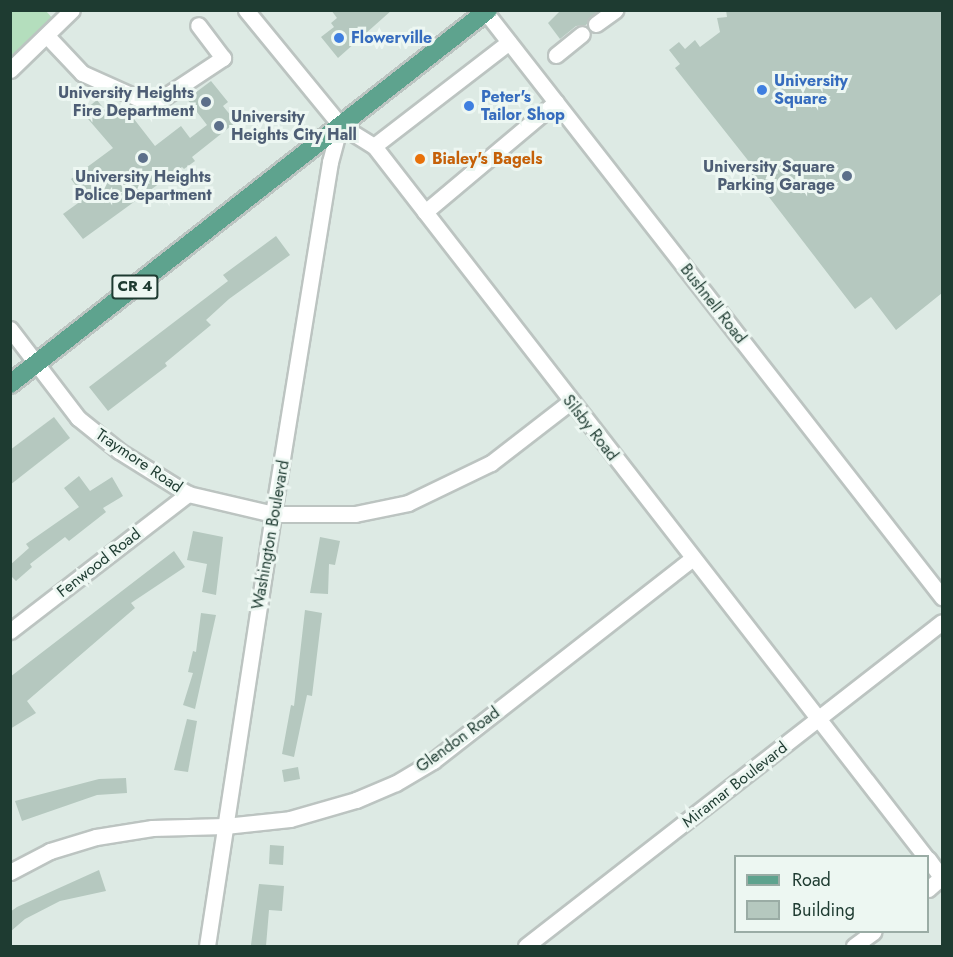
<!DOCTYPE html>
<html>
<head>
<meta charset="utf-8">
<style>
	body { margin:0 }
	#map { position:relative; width:953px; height:957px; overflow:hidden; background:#ddeae4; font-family:Jost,sans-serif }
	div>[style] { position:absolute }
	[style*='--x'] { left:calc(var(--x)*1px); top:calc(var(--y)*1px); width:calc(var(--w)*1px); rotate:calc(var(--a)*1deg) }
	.green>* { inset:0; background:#b4debd }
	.building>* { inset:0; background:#b5c8bf }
	.roads { filter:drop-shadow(2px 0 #bcc4c1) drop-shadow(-2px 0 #bcc4c1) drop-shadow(0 2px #bcc4c1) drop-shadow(0 -2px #bcc4c1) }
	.minor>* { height:15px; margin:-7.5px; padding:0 7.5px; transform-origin:7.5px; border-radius:7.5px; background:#fff }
	.major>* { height:18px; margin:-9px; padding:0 9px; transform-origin:9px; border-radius:9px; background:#5ea38e }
	.dots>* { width:16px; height:16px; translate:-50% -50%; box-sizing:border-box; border:3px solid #edf7f2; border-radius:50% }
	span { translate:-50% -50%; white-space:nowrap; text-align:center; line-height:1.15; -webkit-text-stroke:6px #edf7f2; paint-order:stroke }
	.shield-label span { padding:2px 4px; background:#edf7f2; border:2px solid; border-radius:4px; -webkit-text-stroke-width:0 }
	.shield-label { font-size:15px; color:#1e3b31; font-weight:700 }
	.shop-label { font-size:16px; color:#366cbe; font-weight:700 }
	.left { translate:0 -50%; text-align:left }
	.service-label { font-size:16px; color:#4e5e75; font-weight:700 }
	.right { translate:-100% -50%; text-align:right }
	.food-label { font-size:16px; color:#c56008; font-weight:700 }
	.street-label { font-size:16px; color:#1e3b31 }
	.frame { position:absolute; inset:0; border:12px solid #1e3b31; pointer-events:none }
	.legend { position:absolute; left:734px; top:855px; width:195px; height:78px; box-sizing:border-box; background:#edf7f2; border:2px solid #9aaca5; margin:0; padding:8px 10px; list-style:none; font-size:18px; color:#1e3b31 }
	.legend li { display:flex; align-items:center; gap:12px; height:30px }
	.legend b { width:30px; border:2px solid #9aaca5 }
</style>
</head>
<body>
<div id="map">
	<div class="green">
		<i style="clip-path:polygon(11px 11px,46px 11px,54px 20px,11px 63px)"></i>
	</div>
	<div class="building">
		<i style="clip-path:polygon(331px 10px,392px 10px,338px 58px,321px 37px,334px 27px,331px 23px,337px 18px)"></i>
		<i style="clip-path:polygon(561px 10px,598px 10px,586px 25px,576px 26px,560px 39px,548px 23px)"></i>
		<i style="clip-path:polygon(726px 10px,942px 10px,942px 293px,896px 330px,871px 297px,855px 309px,749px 171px,754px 168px,675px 68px,680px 64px,669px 50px,679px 42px,685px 49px,695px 40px,700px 47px,720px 32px,717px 18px,727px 17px)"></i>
		<i style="clip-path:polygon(211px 81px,228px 102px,223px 106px,236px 122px,192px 157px,195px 161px,184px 169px,182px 167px,83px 239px,63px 214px,85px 198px,71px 179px,113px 148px,82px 112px,97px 100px,112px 119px,122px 111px,130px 121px,134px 119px,155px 146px,181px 126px,190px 138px,207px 125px,187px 99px)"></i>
		<i style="clip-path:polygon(276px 236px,290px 255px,229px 299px,206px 320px,211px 325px,165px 363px,167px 366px,108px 411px,89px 387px,228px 281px,223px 275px)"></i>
		<i style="clip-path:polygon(54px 417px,70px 438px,10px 485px,10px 450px)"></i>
		<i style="clip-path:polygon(79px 476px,90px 491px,112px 477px,123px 496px,103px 508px,106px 512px,69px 541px,65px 537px,30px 564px,32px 567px,16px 581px,10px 575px,10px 565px,29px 548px,26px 544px,79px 507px,64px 488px)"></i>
		<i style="clip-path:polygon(193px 531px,223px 537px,216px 595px,202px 592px,207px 564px,187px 560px)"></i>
		<i style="clip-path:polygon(320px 537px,340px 541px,335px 565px,329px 564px,328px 594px,310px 593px)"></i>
		<i style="clip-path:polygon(174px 551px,185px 567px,131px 603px,135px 608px,27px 701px,36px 713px,10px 729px,10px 677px)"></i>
		<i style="clip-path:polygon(305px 610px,322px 613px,312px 696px,307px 695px,294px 757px,282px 754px,291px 705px,294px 706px)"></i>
		<i style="clip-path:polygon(201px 613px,216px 615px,195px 709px,183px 705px,193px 673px,188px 672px,193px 651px,196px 652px)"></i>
		<i style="clip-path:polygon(187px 719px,197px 721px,188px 772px,174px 770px)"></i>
		<i style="clip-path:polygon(298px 767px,300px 779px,284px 782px,282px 770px)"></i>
		<i style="clip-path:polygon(126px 778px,127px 793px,97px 795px,22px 821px,15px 801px,99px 779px)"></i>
		<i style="clip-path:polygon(270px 845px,284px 846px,283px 865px,269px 864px)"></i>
		<i style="clip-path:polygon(99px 870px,106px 891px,60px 901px,25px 919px,10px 932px,10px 912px,17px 907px)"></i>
		<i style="clip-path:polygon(259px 884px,284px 886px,282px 911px,269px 910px,266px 946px,251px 945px)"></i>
	</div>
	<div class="roads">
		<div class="minor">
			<i style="--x:246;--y:10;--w:149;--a:50.7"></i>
			<i style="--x:340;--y:125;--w:40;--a:32"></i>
			<i style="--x:374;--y:146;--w:899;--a:52.19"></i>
			<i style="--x:484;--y:10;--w:745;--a:52.04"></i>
			<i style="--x:596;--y:24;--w:24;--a:-36"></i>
			<i style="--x:48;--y:37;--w:50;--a:46.6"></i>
			<i style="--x:82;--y:73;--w:66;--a:24.2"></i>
			<i style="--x:142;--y:100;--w:22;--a:-8"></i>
			<i style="--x:164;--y:97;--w:71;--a:-33.5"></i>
			<i style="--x:223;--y:58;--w:41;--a:-127.1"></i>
			<i style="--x:556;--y:55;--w:33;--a:-39"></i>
			<i style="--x:10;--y:70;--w:86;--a:-44.1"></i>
			<i style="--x:374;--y:146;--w:170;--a:-37.6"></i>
			<i style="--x:425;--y:212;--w:171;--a:-40"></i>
			<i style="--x:10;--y:329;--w:112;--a:52.6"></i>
			<i style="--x:78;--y:418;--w:53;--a:38.8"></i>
			<i style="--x:119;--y:451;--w:81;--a:31.9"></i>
			<i style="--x:188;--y:494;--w:87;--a:13.2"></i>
			<i style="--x:273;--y:514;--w:82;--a:0"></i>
			<i style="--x:355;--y:514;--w:54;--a:-11.7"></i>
			<i style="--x:408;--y:503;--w:92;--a:-25.7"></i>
			<i style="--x:491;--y:463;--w:100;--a:-37.7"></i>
			<i style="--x:10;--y:631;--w:225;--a:-37.6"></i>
			<i style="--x:928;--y:859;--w:24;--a:54"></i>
			<i style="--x:10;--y:872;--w:45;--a:-27.7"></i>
			<i style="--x:50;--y:851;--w:48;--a:-16.9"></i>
			<i style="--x:96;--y:837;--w:57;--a:-9.1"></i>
			<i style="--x:152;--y:828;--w:73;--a:-1.6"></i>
			<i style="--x:225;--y:826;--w:65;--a:-6.1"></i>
			<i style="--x:290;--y:819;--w:69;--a:-16.1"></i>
			<i style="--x:356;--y:800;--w:43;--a:-23"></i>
			<i style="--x:396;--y:783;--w:43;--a:-30.7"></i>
			<i style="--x:433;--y:761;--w:328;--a:-38"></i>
			<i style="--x:928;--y:889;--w:18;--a:-41"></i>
			<i style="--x:207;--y:946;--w:437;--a:-81.3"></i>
			<i style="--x:273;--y:514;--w:357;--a:-80.8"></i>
			<i style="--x:330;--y:162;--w:38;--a:-75"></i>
			<i style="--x:526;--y:946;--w:527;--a:-37.91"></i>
			<i style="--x:854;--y:946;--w:24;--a:-36"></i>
		</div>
		<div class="major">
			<i style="--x:10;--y:384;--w:607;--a:-38.04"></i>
		</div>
	</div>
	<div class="dots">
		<i style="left:339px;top:38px;background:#3f7fe0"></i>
		<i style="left:762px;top:90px;background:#3f7fe0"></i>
		<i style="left:206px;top:102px;background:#5c6f8a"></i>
		<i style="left:469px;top:106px;background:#3f7fe0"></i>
		<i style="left:219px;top:126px;background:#5c6f8a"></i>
		<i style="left:143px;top:158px;background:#5c6f8a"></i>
		<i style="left:420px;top:159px;background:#e8710a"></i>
		<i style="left:847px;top:176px;background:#5c6f8a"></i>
	</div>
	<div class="shield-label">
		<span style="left:135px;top:287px">CR 4</span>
	</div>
	<div class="shop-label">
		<span class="left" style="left:351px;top:38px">Flowerville</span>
		<span class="left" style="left:774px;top:90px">University<br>Square</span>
		<span class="left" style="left:481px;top:106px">Peter's<br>Tailor Shop</span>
	</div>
	<div class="service-label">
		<span class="right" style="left:194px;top:102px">University Heights<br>Fire Department</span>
		<span class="left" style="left:231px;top:126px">University<br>Heights City Hall</span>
		<span class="right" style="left:835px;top:176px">University Square<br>Parking Garage</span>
		<span style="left:143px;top:186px">University Heights<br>Police Department</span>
	</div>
	<div class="food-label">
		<span class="left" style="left:432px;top:159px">Bialey's Bagels</span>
	</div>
	<div class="street-label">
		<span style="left:713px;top:304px;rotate:52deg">Bushnell Road</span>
		<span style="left:590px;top:428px;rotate:52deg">Silsby Road</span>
		<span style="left:139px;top:461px;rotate:34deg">Traymore Road</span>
		<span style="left:271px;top:535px;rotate:-80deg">Washington Boulevard</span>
		<span style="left:99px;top:563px;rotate:-38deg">Fenwood Road</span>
		<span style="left:458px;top:740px;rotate:-36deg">Glendon Road</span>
		<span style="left:735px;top:785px;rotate:-38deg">Miramar Boulevard</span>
	</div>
	<div class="frame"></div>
	<ul class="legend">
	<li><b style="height:8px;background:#5ea38e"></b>Road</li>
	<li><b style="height:16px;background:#b5c8bf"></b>Building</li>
	</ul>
</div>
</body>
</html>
